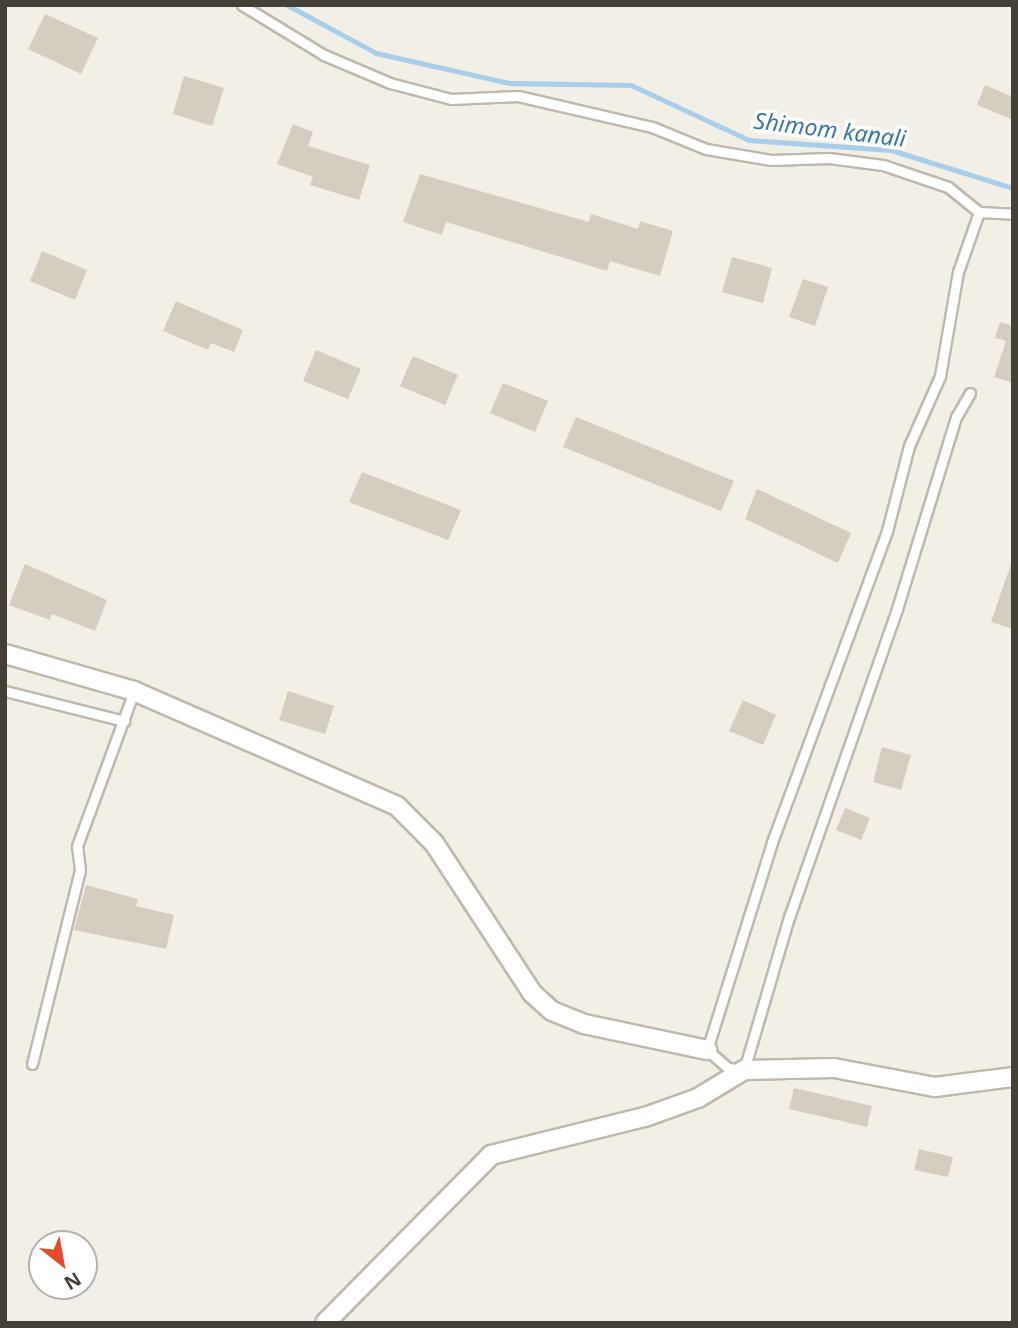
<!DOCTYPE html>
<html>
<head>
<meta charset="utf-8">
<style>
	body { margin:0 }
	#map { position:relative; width:1018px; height:1328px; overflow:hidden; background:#f2efe7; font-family:"Noto Sans",sans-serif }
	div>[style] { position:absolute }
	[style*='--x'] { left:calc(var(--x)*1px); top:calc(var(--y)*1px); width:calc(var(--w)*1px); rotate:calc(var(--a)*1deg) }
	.stream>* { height:5px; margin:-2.5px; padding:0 2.5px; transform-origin:2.5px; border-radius:2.5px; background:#a9cee9 }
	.building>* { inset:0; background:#d5cdc0 }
	.roads { filter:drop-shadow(2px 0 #bfb9ad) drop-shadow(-2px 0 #bfb9ad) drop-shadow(0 2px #bfb9ad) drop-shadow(0 -2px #bfb9ad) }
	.service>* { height:9px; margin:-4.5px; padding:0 4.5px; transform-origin:4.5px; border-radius:4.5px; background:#fff }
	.minor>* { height:18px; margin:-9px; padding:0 9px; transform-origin:9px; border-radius:9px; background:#fff }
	span { translate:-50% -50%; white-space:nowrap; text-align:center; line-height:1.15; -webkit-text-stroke:7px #fff; paint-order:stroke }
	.water-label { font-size:23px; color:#3a76a6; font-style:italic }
	.frame { position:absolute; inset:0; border:7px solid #443f37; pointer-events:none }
	.north { position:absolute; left:28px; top:1230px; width:70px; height:70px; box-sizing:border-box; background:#fff; border:2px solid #b4b2af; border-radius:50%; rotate:149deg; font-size:19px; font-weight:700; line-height:28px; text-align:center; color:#443f37 }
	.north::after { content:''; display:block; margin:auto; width:24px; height:32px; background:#e54a2a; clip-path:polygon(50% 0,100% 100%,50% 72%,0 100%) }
</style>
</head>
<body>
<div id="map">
	<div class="stream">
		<i style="--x:287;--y:5;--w:101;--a:28.3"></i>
		<i style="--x:376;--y:53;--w:136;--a:12.7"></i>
		<i style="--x:509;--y:83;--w:122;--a:0.9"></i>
		<i style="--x:631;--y:85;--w:130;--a:25"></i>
		<i style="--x:749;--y:140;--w:142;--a:4"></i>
		<i style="--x:891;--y:150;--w:128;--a:17.3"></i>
	</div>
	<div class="building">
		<i style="clip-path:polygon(45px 14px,98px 38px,81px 74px,28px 49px)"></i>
		<i style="clip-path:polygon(184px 76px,224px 88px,212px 126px,173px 114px)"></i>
		<i style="clip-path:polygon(985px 85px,1013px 97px,1013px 120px,977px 105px)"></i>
		<i style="clip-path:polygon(293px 124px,313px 132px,308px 146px,370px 165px,359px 200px,310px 185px,313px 177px,277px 164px)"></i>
		<i style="clip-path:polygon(420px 174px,589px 222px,591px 214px,638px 229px,640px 221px,673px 231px,660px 276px,610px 261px,607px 271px,446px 222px,442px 235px,403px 222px)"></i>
		<i style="clip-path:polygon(42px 251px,87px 270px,75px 300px,30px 281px)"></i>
		<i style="clip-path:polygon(732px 257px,772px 268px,763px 303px,722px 292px)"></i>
		<i style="clip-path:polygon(803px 279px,828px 287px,815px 326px,789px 317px)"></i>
		<i style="clip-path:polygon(176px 301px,243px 330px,234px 352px,211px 343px,208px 350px,163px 331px)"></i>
		<i style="clip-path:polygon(1000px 322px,1013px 326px,1013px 383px,994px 377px,1006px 341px,995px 338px)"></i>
		<i style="clip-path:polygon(316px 350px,361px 369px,348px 399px,303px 381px)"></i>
		<i style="clip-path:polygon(413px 356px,458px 375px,445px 405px,400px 386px)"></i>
		<i style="clip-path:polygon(503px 383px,548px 401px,535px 432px,490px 413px)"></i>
		<i style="clip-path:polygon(576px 417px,734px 481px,721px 511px,563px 447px)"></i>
		<i style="clip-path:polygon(362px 472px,461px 510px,448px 540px,349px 502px)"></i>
		<i style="clip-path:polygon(757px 489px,851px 533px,838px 563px,745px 519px)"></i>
		<i style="clip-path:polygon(25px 564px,107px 600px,95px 631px,52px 614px,50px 620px,9px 605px)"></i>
		<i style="clip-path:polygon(1011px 564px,1013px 564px,1013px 629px,991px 622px)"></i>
		<i style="clip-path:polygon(288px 691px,334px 706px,325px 734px,279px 720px)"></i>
		<i style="clip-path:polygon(743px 700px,776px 715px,763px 745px,729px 731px)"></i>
		<i style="clip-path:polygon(882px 747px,911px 755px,901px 790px,873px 782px)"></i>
		<i style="clip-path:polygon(845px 808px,870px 818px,861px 840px,836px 830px)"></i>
		<i style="clip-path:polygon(86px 885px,138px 899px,136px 906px,174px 915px,166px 949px,74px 930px)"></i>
		<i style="clip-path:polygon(794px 1088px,872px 1106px,867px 1127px,789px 1109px)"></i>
		<i style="clip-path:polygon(919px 1149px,953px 1157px,948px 1177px,914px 1170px)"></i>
	</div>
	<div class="roads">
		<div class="service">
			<i style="--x:242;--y:5;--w:96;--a:31.4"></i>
			<i style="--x:324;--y:55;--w:72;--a:23"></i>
			<i style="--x:390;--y:83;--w:63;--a:14.7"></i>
			<i style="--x:451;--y:99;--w:67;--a:-2.6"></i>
			<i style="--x:518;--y:96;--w:138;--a:13"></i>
			<i style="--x:652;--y:127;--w:58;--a:22.2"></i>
			<i style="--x:706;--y:149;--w:66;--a:9.6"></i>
			<i style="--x:771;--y:160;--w:58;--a:-2"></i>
			<i style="--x:829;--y:158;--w:54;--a:7.4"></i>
			<i style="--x:883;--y:165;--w:69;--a:18.7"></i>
			<i style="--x:948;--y:187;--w:40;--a:39"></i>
			<i style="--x:970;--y:393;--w:28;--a:120"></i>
			<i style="--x:956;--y:417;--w:201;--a:107.1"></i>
			<i style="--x:897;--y:609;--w:326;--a:109.3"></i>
			<i style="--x:789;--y:917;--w:159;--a:106.4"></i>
			<i style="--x:744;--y:1070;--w:16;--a:-173"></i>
			<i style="--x:728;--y:1068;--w:28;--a:-139"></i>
			<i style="--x:707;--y:1050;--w:218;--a:-72.6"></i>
			<i style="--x:772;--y:842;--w:332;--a:-69.7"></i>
			<i style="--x:887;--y:531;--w:88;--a:-75.5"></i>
			<i style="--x:909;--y:446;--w:77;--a:-66.1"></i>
			<i style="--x:940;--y:376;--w:106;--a:-80.2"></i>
			<i style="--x:958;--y:272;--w:64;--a:-70.7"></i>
			<i style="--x:979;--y:212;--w:34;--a:3"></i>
			<i style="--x:5;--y:691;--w:123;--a:14.1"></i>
			<i style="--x:32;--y:1064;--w:200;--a:-76.1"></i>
			<i style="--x:80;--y:870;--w:24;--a:-97"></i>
			<i style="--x:77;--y:846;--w:165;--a:-69.8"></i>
		</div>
		<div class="minor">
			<i style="--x:5;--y:654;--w:134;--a:16"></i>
			<i style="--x:134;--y:691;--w:287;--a:23.6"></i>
			<i style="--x:397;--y:806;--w:52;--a:45"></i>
			<i style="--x:434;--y:843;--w:179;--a:56.8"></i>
			<i style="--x:532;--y:993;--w:27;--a:42"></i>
			<i style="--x:552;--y:1011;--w:35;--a:22"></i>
			<i style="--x:584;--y:1024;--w:126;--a:11.9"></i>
			<i style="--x:325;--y:1323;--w:236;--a:-45.3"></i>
			<i style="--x:491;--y:1155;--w:159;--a:-13.9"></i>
			<i style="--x:645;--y:1117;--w:56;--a:-19.7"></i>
			<i style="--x:698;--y:1098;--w:54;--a:-31.3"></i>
			<i style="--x:744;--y:1070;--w:90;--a:-1.3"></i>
			<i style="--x:834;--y:1068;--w:103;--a:10.7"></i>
			<i style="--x:935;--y:1087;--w:79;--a:-7.3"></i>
		</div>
	</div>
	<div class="water-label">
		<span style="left:830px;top:129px;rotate:7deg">Shimom kanali</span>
	</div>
	<div class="frame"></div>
	<div class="north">N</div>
</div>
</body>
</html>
